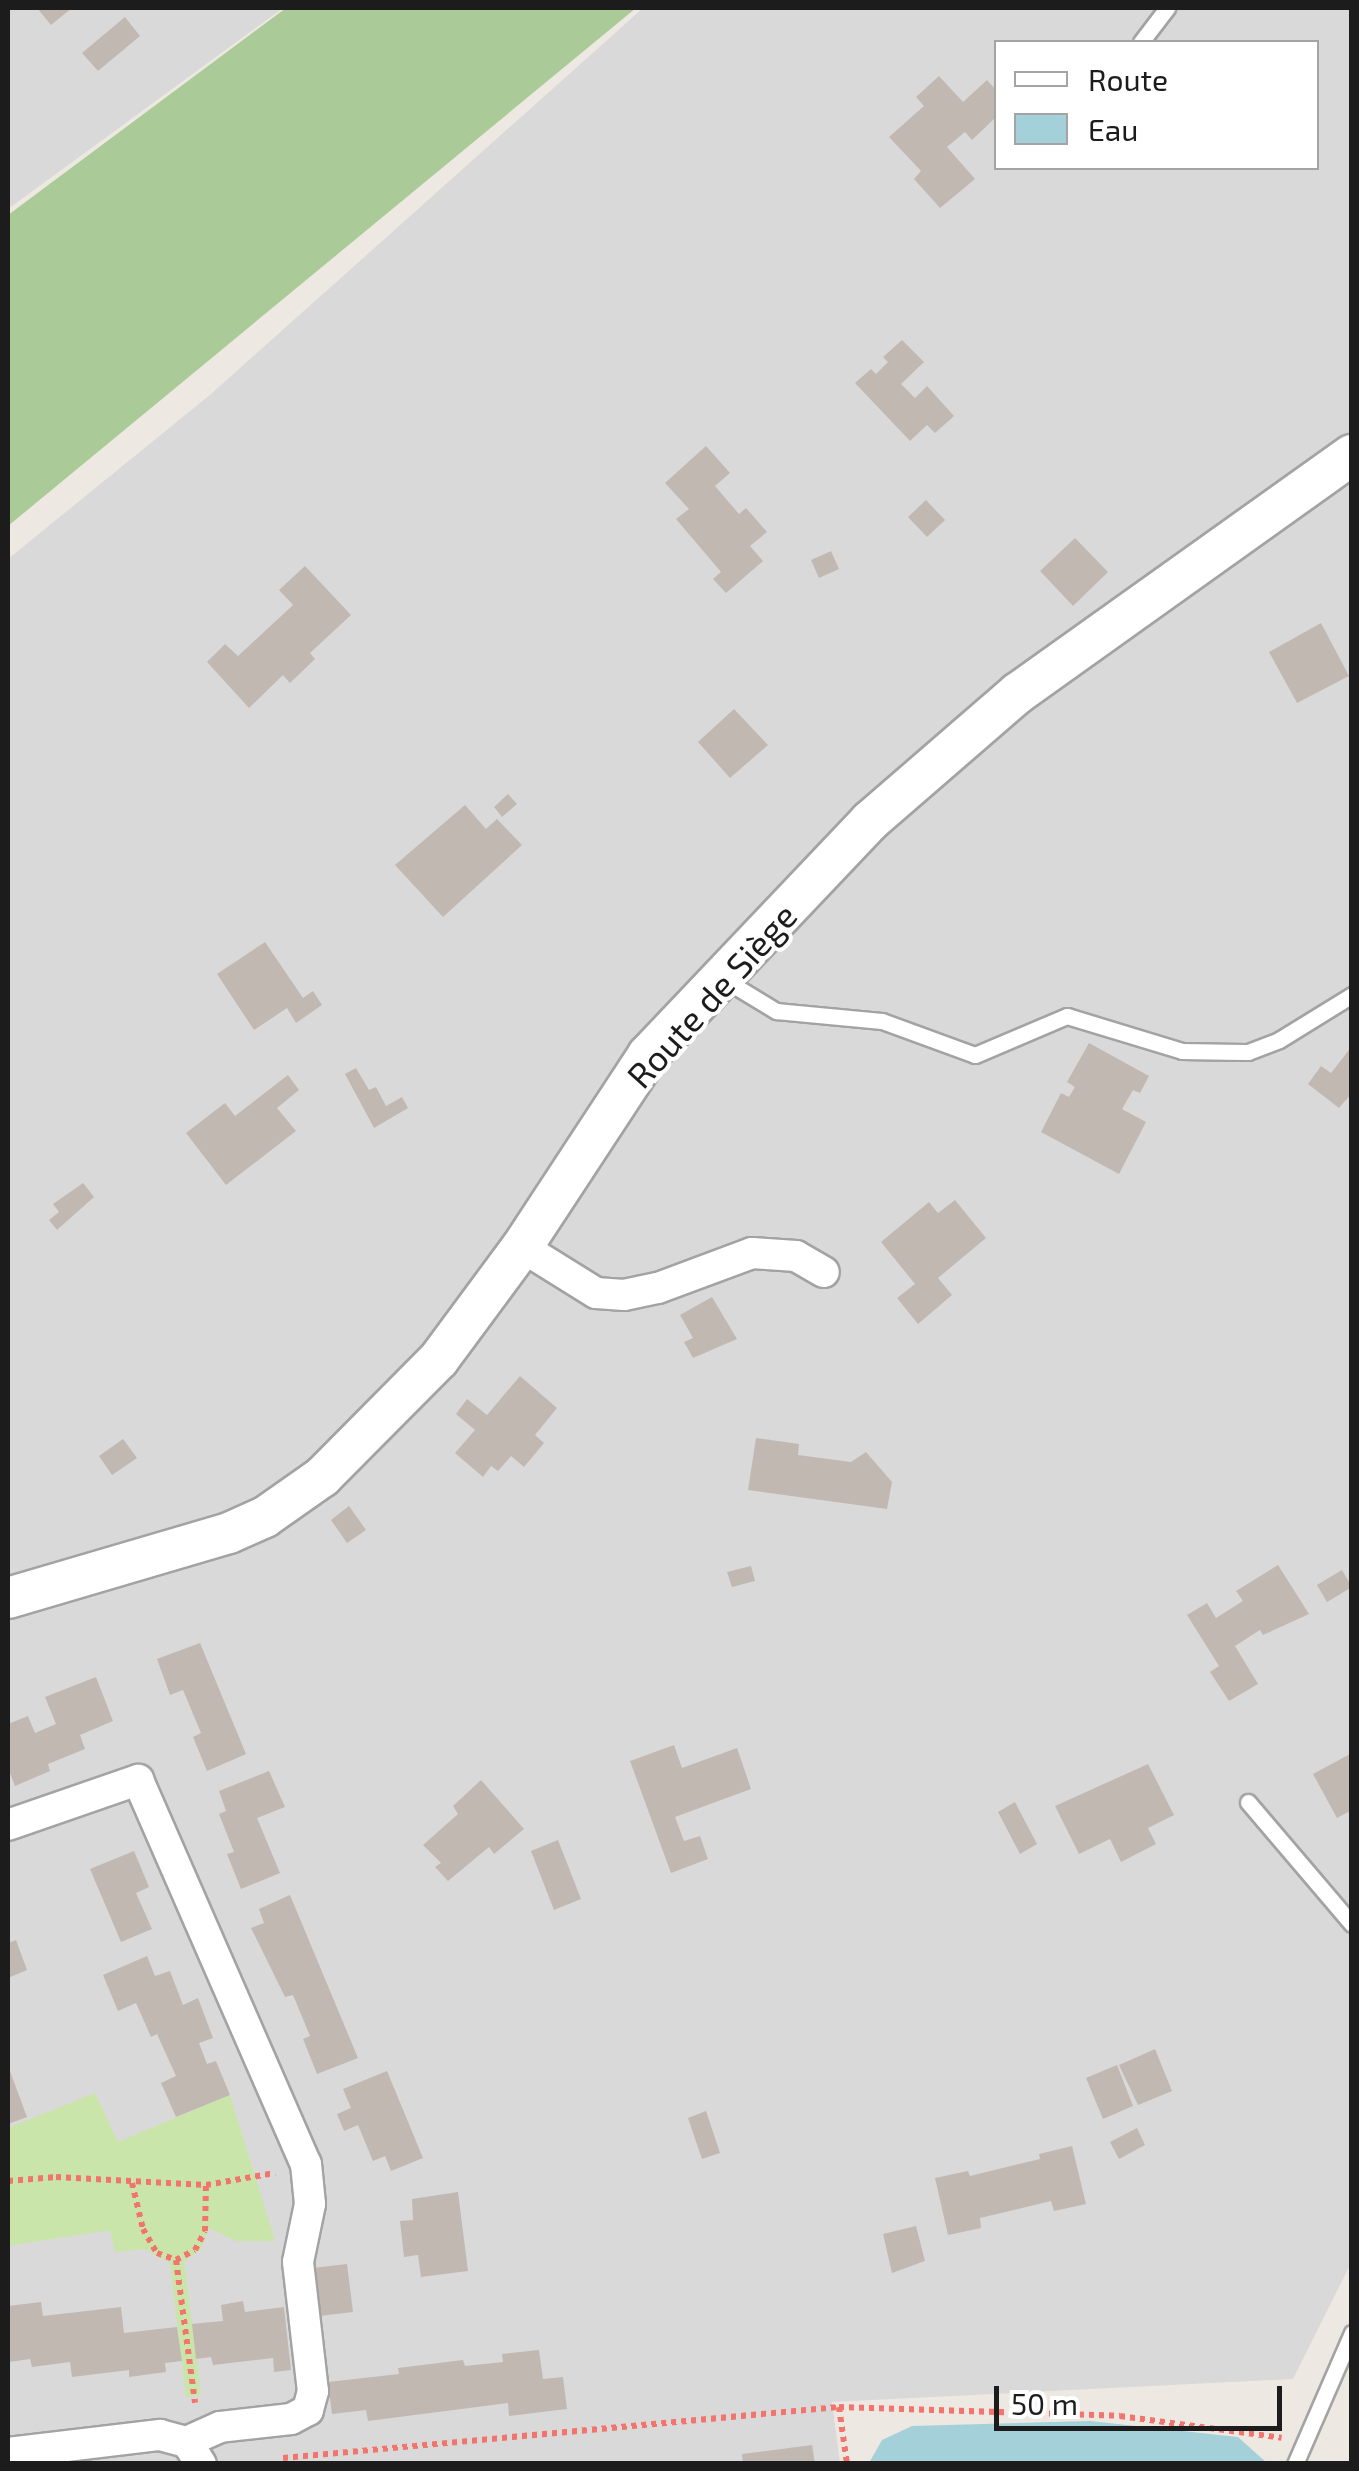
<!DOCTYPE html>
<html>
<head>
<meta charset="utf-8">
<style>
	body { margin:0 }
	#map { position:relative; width:1359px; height:2471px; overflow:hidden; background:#ede9e2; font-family:"Exo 2",sans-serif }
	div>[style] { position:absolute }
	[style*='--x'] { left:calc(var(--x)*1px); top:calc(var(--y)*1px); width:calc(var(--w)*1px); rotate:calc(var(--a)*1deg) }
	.residential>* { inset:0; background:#dad9d9 }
	.grass>* { inset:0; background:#cae5a9 }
	.forest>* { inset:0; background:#aacb98 }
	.water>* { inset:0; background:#a4d0d9 }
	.building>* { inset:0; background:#c1b8b2 }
	.path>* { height:6px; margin-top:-3px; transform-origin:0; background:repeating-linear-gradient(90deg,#f3746d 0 5px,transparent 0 10px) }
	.roads { filter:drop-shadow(2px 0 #a3a3a3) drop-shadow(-2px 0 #a3a3a3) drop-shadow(0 2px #a3a3a3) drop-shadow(0 -2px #a3a3a3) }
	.service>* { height:15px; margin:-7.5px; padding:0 7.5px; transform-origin:7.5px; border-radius:7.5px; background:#fff }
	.minor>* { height:30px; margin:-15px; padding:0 15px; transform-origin:15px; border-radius:15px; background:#fff }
	.tertiary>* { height:40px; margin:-20px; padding:0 20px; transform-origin:20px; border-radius:20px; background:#fff }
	span { translate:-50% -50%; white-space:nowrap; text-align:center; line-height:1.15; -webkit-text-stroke:8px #fff; paint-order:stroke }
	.street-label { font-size:35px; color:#1c1c1c }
	.frame { position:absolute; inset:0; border:10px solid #1c1c1c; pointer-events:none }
	.legend { position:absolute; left:994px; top:40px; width:325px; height:130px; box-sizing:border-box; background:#fff; border:2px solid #a4a4a4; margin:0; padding:12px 18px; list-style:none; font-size:30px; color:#1c1c1c }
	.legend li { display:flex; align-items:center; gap:20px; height:50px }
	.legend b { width:50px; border:2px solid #a4a4a4 }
	.scale { position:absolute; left:994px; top:2386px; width:288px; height:45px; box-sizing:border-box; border:5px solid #1c1c1c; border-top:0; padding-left:12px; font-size:30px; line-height:35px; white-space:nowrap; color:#1c1c1c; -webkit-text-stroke:8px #fff; paint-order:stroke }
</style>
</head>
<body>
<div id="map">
	<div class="residential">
		<i style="clip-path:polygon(8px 8px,283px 8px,8px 209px)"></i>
		<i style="clip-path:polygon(evenodd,643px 8px,1351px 8px,1352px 2261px,1293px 2379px,832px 2402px,840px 2463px,8px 2464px,8px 559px,211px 394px,643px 8px,996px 42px,1316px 42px,1316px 168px,996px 168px,996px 42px)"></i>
	</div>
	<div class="grass">
		<i style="clip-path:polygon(95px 2093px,118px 2142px,230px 2095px,275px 2241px,236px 2241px,209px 2228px,201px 2250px,184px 2261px,201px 2395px,186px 2397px,170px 2263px,145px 2249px,115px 2252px,110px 2230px,8px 2246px,8px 2128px)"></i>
	</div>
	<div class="forest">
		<i style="clip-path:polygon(286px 8px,636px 8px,8px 526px,8px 215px)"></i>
	</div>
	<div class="water">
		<i style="clip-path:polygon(1090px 2421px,1238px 2437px,1267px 2463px,869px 2463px,882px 2440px,912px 2426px)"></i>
	</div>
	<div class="building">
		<i style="clip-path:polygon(37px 8px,72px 8px,51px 25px)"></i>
		<i style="clip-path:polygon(125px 17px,140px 36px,98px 71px,82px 53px)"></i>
		<i style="clip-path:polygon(939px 76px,963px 102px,987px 80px,996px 90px,996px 117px,972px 140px,965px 132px,947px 147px,975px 179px,940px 208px,914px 179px,921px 171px,889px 137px,924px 106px,916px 97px)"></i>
		<i style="clip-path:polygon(902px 340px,924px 362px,901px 384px,915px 398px,927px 386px,954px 416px,935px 433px,927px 425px,910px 441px,855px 383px,871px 369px,876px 374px,888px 362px,883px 357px)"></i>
		<i style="clip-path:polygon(706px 446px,730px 473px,715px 486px,739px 514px,746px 508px,767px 532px,750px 546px,763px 561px,726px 593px,713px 579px,721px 572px,676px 519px,689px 509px,665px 483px)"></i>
		<i style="clip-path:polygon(926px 500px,945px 520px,927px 537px,908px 517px)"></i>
		<i style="clip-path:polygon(1075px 538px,1108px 572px,1073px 606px,1040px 571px)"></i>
		<i style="clip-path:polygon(831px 551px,839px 569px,819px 578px,811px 560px)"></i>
		<i style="clip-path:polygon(305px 566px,351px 615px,310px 653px,315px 659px,290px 683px,283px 675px,249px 708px,207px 662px,225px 644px,238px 656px,293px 605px,279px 590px)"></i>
		<i style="clip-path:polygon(1321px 623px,1349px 676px,1297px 703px,1269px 652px)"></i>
		<i style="clip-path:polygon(734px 709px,768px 745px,730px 778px,698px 742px)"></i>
		<i style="clip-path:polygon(508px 794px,517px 804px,502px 817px,494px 807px)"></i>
		<i style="clip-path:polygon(465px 805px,486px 829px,497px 819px,522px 845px,443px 917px,395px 865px)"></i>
		<i style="clip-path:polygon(265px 942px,303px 998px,313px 991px,322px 1005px,296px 1023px,287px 1008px,254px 1030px,217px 974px)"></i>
		<i style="clip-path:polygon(1089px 1043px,1149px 1076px,1140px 1093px,1133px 1090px,1122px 1109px,1146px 1122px,1119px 1174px,1041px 1132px,1061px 1093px,1069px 1097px,1075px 1087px,1067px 1082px)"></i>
		<i style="clip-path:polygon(1352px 1046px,1352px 1093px,1339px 1108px,1308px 1084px,1321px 1066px,1331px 1073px)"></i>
		<i style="clip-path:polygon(356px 1068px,369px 1090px,376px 1087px,386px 1106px,402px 1097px,408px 1108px,374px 1128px,345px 1074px)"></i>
		<i style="clip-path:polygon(288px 1075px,299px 1090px,277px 1108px,296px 1131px,226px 1185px,186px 1133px,225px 1103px,235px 1116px)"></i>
		<i style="clip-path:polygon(83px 1183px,94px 1197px,57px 1230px,49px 1220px,59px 1212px,53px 1204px)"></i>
		<i style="clip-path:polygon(955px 1200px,986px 1238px,938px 1278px,952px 1295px,918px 1324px,897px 1298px,915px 1284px,881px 1242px,929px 1202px,938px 1213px)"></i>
		<i style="clip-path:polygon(712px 1297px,737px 1339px,693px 1358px,684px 1342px,693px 1338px,680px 1315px)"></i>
		<i style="clip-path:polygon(520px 1376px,557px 1408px,535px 1435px,544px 1443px,524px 1467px,511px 1456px,498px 1471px,491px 1466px,483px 1477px,455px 1453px,475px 1430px,456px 1414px,467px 1399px,487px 1415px)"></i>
		<i style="clip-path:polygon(756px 1438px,799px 1444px,798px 1455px,851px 1462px,866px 1452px,892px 1482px,887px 1509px,748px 1490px)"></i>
		<i style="clip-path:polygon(123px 1439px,137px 1458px,112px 1475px,99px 1456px)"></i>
		<i style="clip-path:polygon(349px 1506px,366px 1530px,347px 1543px,331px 1520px)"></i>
		<i style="clip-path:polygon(1278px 1565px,1309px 1614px,1263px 1635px,1260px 1630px,1235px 1646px,1258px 1684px,1229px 1701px,1210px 1672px,1219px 1666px,1187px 1615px,1207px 1603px,1216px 1618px,1243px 1601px,1236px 1591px)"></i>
		<i style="clip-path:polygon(751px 1566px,755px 1581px,732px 1587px,727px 1572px)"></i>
		<i style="clip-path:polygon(1342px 1570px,1352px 1587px,1327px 1602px,1317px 1585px)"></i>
		<i style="clip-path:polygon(200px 1643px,246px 1754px,207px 1771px,193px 1737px,201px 1733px,183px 1690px,170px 1695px,157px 1659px)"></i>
		<i style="clip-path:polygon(96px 1677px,113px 1721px,80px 1735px,85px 1749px,48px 1764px,50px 1771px,15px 1786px,8px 1768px,8px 1724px,28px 1716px,35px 1733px,56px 1724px,45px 1697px)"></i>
		<i style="clip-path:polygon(674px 1745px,682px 1768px,737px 1748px,751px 1789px,675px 1817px,684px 1841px,700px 1836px,708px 1859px,671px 1873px,630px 1761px)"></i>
		<i style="clip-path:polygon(1352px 1753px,1352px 1810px,1337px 1818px,1313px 1774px)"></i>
		<i style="clip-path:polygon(1148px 1764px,1174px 1815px,1148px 1828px,1156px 1844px,1121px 1862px,1110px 1839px,1079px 1854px,1055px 1806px)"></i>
		<i style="clip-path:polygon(269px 1771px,285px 1807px,257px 1818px,280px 1873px,241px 1889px,227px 1854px,234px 1852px,219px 1814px,226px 1811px,219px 1791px)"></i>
		<i style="clip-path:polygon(481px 1780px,524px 1829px,494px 1854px,489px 1847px,448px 1881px,435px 1867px,441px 1863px,423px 1845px,458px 1814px,453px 1806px)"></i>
		<i style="clip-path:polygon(1015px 1802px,1037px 1844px,1020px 1854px,998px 1812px)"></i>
		<i style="clip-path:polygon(558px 1840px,581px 1899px,554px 1910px,531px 1851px)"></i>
		<i style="clip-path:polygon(134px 1851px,149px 1887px,136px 1893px,152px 1929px,121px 1942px,90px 1869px)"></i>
		<i style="clip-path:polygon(290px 1895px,358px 2058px,317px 2074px,303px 2039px,310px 2036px,293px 1995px,285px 1997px,251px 1928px,264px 1923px,259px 1909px)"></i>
		<i style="clip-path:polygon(16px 1940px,27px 1970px,8px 1978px,8px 1943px)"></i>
		<i style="clip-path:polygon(147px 1956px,155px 1976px,170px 1971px,183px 2005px,198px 1998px,213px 2038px,199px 2043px,207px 2064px,216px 2061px,230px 2095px,176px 2117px,161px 2083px,176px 2076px,157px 2034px,151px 2037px,136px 2003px,118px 2011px,103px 1975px)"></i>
		<i style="clip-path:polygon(1155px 2049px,1172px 2091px,1138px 2105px,1119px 2065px)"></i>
		<i style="clip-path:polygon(1117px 2065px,1133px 2106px,1103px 2119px,1086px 2078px)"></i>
		<i style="clip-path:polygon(8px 2066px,27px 2117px,8px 2124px)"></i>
		<i style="clip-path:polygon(387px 2071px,423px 2158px,391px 2171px,385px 2156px,373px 2161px,358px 2125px,344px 2131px,337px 2114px,351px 2108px,343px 2089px)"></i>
		<i style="clip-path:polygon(706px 2111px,720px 2153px,702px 2159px,688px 2118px)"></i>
		<i style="clip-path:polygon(1137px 2128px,1145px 2145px,1119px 2159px,1110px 2142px)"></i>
		<i style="clip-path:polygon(1072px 2146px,1086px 2204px,1054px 2211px,1051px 2201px,980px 2218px,981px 2228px,948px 2235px,935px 2178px,968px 2171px,970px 2176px,1040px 2159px,1039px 2154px)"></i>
		<i style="clip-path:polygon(458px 2192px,468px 2271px,421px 2277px,418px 2255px,404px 2257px,400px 2221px,413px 2220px,412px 2199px)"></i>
		<i style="clip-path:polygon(916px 2226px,925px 2261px,892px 2273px,883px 2234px)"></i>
		<i style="clip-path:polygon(347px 2264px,353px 2312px,319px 2316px,313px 2268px)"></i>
		<i style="clip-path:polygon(243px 2301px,245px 2312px,284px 2307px,291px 2370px,274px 2372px,273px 2358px,213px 2365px,211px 2357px,196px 2359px,192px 2324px,223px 2321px,221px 2305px)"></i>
		<i style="clip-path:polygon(41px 2302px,43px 2316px,121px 2307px,124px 2333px,177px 2327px,182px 2361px,165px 2363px,166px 2372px,129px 2377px,129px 2370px,72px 2377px,70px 2362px,32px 2367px,30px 2359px,9px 2362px,8px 2306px)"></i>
		<i style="clip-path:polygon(539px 2350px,543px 2379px,563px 2377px,567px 2409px,509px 2416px,508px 2403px,368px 2421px,366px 2410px,332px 2414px,328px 2382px,399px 2374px,398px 2368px,463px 2360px,465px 2366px,503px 2362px,502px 2354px)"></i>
		<i style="clip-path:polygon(812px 2445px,815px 2464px,743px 2464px,742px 2454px)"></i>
	</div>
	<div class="path">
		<i style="--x:8;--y:2181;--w:48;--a:-4.8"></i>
		<i style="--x:56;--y:2177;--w:150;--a:3.1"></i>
		<i style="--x:206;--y:2185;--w:70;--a:-9.9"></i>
		<i style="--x:132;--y:2183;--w:47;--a:76.6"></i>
		<i style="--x:143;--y:2229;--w:28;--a:60"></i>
		<i style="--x:157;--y:2253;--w:20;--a:20"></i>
		<i style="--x:176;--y:2260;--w:21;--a:-28"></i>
		<i style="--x:195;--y:2250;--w:21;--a:-62"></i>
		<i style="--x:205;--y:2231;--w:46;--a:-88.8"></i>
		<i style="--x:176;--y:2260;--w:144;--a:82.4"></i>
		<i style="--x:839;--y:2407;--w:58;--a:82"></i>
		<i style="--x:283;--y:2458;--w:558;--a:-5.24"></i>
		<i style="--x:839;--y:2407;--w:281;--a:1.8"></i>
		<i style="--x:1120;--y:2416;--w:163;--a:7.7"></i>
	</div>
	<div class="roads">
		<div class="service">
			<i style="--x:1141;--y:42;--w:43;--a:-52.6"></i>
			<i style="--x:725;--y:980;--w:60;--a:31.3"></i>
			<i style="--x:776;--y:1011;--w:106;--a:5.4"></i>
			<i style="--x:882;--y:1021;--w:99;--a:20.1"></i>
			<i style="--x:975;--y:1055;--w:100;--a:-23"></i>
			<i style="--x:1067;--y:1016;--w:120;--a:16.9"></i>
			<i style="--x:1182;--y:1051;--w:66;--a:0.9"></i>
			<i style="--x:1248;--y:1052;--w:33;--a:-21"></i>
			<i style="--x:1279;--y:1040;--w:86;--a:-31.7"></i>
			<i style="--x:1248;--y:1802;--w:160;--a:49.6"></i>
			<i style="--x:1295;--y:2464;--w:143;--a:-66.5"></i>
		</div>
		<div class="minor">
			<i style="--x:522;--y:1247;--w:87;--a:31.9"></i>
			<i style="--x:596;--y:1293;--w:28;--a:4"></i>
			<i style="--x:624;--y:1295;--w:35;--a:-12"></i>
			<i style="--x:658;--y:1288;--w:100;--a:-20.4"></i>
			<i style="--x:752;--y:1253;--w:44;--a:3.9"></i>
			<i style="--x:796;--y:1256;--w:32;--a:30"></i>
			<i style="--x:8;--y:1825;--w:138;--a:-19.1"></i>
			<i style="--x:138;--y:1780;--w:419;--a:66.4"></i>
			<i style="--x:306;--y:2164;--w:40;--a:84.3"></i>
			<i style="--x:310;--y:2204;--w:59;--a:101.7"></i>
			<i style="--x:298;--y:2262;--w:130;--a:83.4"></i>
			<i style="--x:313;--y:2391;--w:20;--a:105"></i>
			<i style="--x:308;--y:2410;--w:19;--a:152"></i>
			<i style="--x:291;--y:2419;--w:71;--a:173.6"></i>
			<i style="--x:220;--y:2427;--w:36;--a:156"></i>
			<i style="--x:8;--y:2453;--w:153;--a:-6.8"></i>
			<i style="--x:160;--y:2435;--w:28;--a:15"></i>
			<i style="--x:187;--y:2442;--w:26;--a:58"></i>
		</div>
		<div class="tertiary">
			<i style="--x:8;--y:1598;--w:230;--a:-16.4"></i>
			<i style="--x:229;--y:1533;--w:39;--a:-24"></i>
			<i style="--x:265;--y:1517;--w:70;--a:-35.1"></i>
			<i style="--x:322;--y:1477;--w:166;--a:-45.2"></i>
			<i style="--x:439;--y:1359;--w:139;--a:-53.5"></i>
			<i style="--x:522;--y:1247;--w:230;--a:-56.7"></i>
			<i style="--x:648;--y:1055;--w:323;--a:-46.5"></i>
			<i style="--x:870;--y:821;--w:196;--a:-40.9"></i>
			<i style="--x:1018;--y:693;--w:410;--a:-35.5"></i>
		</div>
	</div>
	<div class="street-label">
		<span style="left:711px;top:995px;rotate:-48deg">Route de Siège</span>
	</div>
	<div class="frame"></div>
	<ul class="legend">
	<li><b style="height:12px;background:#fff"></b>Route</li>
	<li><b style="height:28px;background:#a4d0d9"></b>Eau</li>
	</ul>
	<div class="scale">50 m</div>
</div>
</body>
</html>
